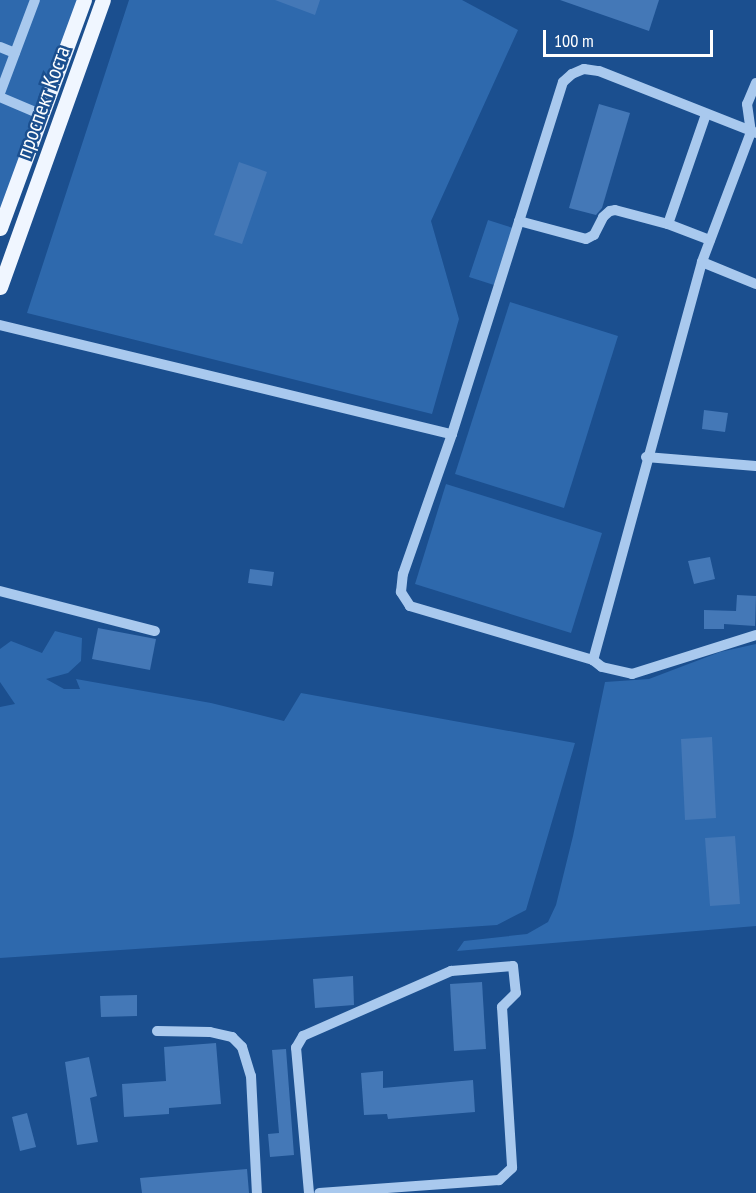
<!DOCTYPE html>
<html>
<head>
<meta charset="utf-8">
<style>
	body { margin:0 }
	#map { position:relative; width:756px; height:1193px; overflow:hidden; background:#1b4f8f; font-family:"PT Sans Narrow",sans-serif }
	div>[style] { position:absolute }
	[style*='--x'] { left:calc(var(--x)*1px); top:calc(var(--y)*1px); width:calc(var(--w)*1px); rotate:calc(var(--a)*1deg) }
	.green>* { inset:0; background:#2e69ad }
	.building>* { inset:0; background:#4478b7 }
	.minor>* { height:10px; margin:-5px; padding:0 5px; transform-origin:5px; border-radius:5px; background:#a9c9ee }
	.major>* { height:15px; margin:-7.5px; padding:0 7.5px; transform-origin:7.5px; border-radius:7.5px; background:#f0f6ff }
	span { translate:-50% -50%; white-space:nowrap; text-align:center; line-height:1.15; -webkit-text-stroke:5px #1b4f8f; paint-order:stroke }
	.street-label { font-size:22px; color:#fff }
	.scale { position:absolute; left:543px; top:30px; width:170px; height:27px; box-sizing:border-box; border:3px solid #fff; border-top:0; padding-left:8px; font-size:18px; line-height:21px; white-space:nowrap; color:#fff; -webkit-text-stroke:4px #1b4f8f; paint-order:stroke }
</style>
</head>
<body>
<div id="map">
	<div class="green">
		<i style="clip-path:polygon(0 0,79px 0,0 214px)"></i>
		<i style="clip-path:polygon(129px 0,462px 0,518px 30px,431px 221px,459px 319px,432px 414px,27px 313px)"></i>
		<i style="clip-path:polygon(488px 220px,513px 228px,494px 285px,469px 277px)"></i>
		<i style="clip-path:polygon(510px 302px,618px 336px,564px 508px,455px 474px)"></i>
		<i style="clip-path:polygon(446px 484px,602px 533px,571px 633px,415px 584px)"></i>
		<i style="clip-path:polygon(55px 631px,82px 638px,81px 661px,68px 673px,46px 679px,64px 689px,80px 689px,76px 679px,211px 703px,284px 721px,301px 693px,575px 743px,526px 910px,497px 925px,0 958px,0 707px,15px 704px,0 682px,0 649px,11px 641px,42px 653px)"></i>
		<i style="clip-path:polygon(756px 644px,756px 926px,457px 951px,464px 941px,527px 934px,548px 922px,556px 905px,573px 836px,605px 682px,649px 679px,720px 652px)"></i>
	</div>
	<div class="building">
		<i style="clip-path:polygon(275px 0,320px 0,315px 15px)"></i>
		<i style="clip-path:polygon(560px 0,659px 0,649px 31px)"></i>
		<i style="clip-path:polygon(599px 104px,630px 113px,602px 208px,596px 215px,569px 208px)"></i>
		<i style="clip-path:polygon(239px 162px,267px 172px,242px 244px,214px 235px)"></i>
		<i style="clip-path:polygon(704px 410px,728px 413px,725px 432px,702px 429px)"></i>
		<i style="clip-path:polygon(710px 557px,715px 579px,694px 584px,688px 561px)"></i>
		<i style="clip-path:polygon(250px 569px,274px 572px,272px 586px,248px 583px)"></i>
		<i style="clip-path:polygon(737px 595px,756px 596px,755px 626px,724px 624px,724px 629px,704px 629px,704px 610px,736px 611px)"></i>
		<i style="clip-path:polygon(98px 628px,156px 639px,150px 670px,92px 659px)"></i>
		<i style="clip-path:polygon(712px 737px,716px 818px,685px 820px,681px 739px)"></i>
		<i style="clip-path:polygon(735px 836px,740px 904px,710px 906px,705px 838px)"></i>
		<i style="clip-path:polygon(353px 976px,354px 1005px,315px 1008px,313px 979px)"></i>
		<i style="clip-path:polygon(482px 982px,486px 1049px,454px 1051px,450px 984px)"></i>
		<i style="clip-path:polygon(137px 995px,137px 1016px,101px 1017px,100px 996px)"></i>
		<i style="clip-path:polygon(216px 1043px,221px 1104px,169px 1108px,169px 1114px,124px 1117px,122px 1084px,166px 1081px,164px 1047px)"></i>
		<i style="clip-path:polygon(286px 1049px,294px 1155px,270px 1157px,268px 1134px,279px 1133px,272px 1050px)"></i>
		<i style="clip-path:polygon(89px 1057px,97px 1096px,90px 1098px,98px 1142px,77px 1145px,65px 1062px)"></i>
		<i style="clip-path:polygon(383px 1071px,383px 1088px,473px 1080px,475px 1112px,388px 1119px,387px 1114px,364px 1115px,361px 1073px)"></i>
		<i style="clip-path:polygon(27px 1113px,36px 1147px,20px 1151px,12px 1117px)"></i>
		<i style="clip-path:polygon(247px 1169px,249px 1193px,142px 1193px,140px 1178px)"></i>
	</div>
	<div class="minor">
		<i style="--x:0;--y:47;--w:16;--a:22"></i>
		<i style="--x:756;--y:83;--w:23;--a:113"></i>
		<i style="--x:747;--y:104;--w:28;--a:82"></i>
		<i style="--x:751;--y:132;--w:139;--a:110.7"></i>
		<i style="--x:702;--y:262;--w:58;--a:22.2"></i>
		<i style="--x:0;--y:93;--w:99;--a:-69.4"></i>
		<i style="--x:0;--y:97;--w:43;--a:23"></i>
		<i style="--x:519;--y:221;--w:69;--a:15"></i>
		<i style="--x:586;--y:239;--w:9;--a:-27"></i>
		<i style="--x:594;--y:235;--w:20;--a:-63"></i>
		<i style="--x:603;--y:217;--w:9;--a:-41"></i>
		<i style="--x:610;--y:211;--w:5;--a:-11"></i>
		<i style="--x:615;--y:210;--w:55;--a:14.8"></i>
		<i style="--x:668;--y:224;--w:45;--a:20.9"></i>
		<i style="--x:668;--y:224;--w:116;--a:-70.9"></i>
		<i style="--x:702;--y:262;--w:413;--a:105.3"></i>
		<i style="--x:593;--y:660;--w:191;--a:-163.6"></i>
		<i style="--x:410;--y:606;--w:17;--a:-123"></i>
		<i style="--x:401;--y:592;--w:18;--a:-84"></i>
		<i style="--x:403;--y:574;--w:148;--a:-70.7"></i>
		<i style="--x:452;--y:434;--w:369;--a:-72.5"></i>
		<i style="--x:563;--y:82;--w:12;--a:-42"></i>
		<i style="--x:572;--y:74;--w:13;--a:-23"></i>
		<i style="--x:584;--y:69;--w:15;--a:8"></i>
		<i style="--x:599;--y:71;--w:169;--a:21.5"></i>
		<i style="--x:0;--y:325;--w:465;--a:13.6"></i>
		<i style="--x:646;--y:457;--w:110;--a:4.7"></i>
		<i style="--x:0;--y:591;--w:160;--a:14.5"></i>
		<i style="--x:593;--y:660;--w:11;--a:38"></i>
		<i style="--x:602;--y:667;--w:31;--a:13"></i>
		<i style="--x:632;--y:674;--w:130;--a:-17.5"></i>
		<i style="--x:157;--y:1031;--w:53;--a:1.1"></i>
		<i style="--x:210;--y:1032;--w:23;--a:13"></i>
		<i style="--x:232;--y:1037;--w:14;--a:45"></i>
		<i style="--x:242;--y:1047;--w:30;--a:73"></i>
		<i style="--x:251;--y:1076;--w:117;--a:87.1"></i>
		<i style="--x:309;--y:1193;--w:146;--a:-95.1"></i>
		<i style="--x:296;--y:1048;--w:14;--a:-60"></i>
		<i style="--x:303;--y:1036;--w:162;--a:-23.7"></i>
		<i style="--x:451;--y:971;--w:62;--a:-4.6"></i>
		<i style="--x:513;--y:966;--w:27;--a:84"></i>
		<i style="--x:516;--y:993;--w:20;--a:135"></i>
		<i style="--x:502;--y:1007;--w:161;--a:86.4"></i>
		<i style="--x:512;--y:1168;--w:18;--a:137"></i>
		<i style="--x:499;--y:1180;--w:180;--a:175.9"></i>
	</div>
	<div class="major">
		<i style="--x:0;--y:228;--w:243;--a:-69.8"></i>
		<i style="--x:0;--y:287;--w:305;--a:-70.3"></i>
	</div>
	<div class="street-label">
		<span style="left:43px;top:102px;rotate:-70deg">проспект Коста</span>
	</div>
	<div class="scale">100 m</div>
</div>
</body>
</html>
